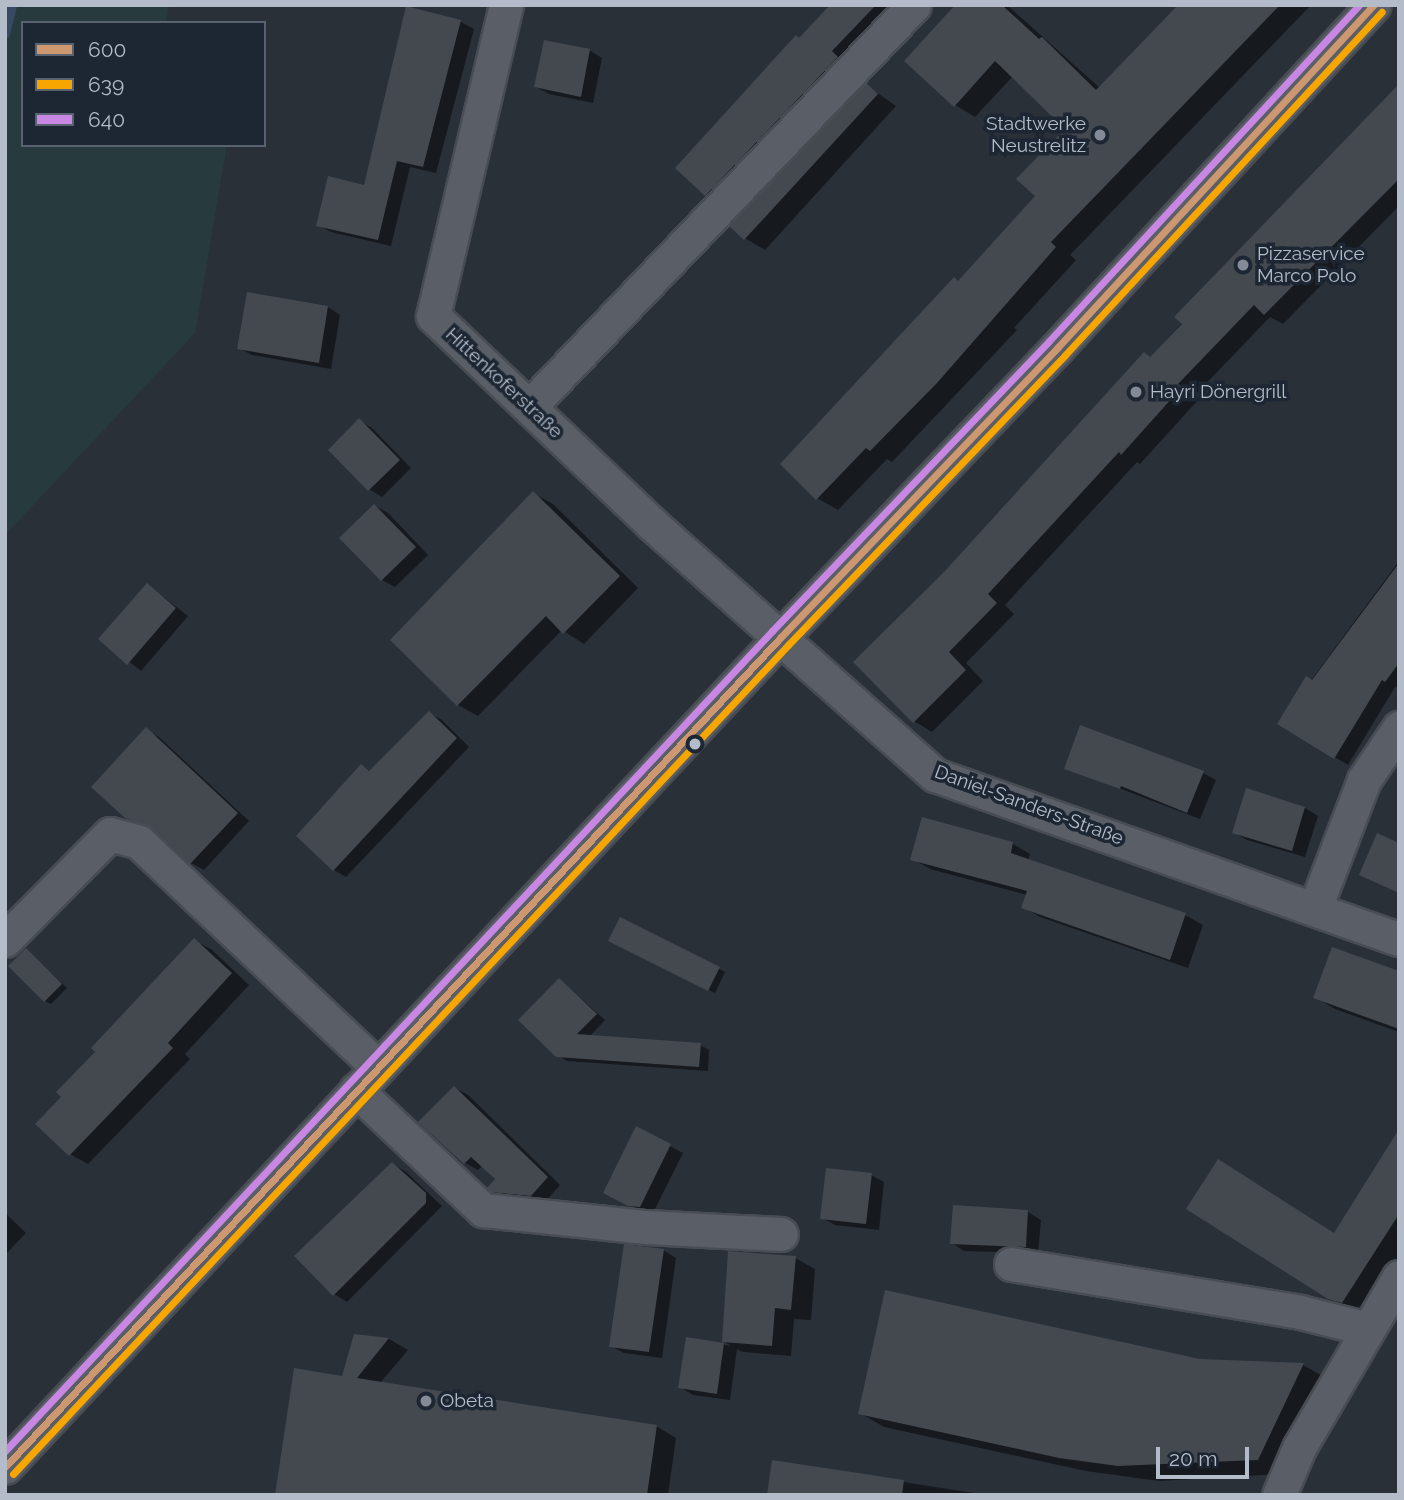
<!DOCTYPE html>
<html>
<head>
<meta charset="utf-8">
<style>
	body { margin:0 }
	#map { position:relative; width:1404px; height:1500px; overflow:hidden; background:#2a3038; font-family:Raleway,sans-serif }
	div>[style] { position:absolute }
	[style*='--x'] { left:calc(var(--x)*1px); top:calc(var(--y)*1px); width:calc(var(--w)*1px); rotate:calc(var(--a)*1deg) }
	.green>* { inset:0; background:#273a3e }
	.shadow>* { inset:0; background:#0007 }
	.stream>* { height:10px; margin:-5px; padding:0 5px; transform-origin:5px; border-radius:5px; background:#384963 }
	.building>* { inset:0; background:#444950 }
	.roads { filter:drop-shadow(2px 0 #484c53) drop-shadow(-2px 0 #484c53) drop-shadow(0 2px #484c53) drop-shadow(0 -2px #484c53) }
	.minor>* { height:33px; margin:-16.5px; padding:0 16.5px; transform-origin:16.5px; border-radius:16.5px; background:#5a5e66 }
	.bus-1>* { height:7px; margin:-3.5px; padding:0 3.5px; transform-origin:3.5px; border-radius:3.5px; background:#cd976f }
	.bus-2>* { height:7px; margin:-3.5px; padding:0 3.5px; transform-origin:3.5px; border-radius:3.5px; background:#f7a600 }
	.bus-3>* { height:7px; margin:-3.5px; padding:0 3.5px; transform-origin:3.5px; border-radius:3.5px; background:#c787e3 }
	.dots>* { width:19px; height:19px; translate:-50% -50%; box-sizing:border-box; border:4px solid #1d2633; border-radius:50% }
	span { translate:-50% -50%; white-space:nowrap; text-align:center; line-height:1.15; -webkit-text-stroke:7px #1d2633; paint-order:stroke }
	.poi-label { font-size:19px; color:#b4bcc9 }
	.right { translate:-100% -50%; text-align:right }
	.left { translate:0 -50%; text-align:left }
	.street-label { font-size:19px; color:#b4bcc9 }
	.frame { position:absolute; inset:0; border:7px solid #b4bcc9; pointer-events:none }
	.legend { position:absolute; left:21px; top:21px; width:245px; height:126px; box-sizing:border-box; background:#1d2633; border:2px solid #59626f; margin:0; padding:9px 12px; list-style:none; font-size:21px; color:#b4bcc9 }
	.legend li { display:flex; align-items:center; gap:14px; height:35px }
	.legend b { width:35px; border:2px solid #59626f }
	.scale { position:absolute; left:1156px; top:1447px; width:93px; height:32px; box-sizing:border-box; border:4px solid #b4bcc9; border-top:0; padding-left:9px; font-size:21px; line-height:24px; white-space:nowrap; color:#b4bcc9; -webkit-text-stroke:5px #1d2633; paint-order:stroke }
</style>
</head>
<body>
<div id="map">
	<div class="green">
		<i style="clip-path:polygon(5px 5px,169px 5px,166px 23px,23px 23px,23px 145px,227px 145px,195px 333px,5px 535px)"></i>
	</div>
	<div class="shadow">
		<i style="clip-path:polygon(833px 5px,906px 5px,725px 206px,706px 194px,800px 40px)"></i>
		<i style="clip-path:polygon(957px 5px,1007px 5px,1100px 88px,1181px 5px,1311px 5px,1070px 255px,1076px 260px,1014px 328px,1017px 330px,892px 462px,887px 459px,838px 510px,817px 498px,959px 282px,1037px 196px,1068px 129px,1013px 76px,975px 117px,955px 105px)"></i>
		<i style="clip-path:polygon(408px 8px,461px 22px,474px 29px,436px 173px,410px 167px,391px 246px,331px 232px,318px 225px,366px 187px)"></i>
		<i style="clip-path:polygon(589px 50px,602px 58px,593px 103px,549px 94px,536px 87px)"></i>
		<i style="clip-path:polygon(866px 85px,896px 106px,765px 250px,745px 238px)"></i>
		<i style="clip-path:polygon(1399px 94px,1399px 206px,1283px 324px,1270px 317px,1195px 395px,1199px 399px,1140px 464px,1137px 462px,1005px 605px,1014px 614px,966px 663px,983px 681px,932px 732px,914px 721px,947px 572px)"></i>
		<i style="clip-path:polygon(328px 307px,340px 315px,331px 369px,252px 355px,239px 348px)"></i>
		<i style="clip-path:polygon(360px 421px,372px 428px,411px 468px,382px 497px,369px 489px)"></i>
		<i style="clip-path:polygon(533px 493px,553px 504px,638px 588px,584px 644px,562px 630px,478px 716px,458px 705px,392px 640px)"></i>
		<i style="clip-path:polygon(375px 506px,388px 513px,428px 555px,395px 587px,382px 580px,342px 538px)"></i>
		<i style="clip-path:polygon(1399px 561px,1399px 688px,1395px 687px,1348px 765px,1279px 724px)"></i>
		<i style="clip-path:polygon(148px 585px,188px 616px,141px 671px,101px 639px)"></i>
		<i style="clip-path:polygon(429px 713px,442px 720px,469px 747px,346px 877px,334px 870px,362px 766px,371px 772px)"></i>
		<i style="clip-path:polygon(146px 730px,159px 737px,249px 821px,204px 870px,191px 863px,158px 831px,126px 817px)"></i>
		<i style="clip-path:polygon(1066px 768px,1203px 773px,1216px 780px,1200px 819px)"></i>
		<i style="clip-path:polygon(1247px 791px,1305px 808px,1318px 816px,1305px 857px,1247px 840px,1234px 832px)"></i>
		<i style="clip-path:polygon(923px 820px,1013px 844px,1030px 854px,1028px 861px,1185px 915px,1203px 925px,1188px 968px,1040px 917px,1023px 907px,1027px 895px,930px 869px,913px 859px)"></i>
		<i style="clip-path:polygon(621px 919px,725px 972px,715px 993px,616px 943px)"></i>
		<i style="clip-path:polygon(194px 940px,212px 950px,249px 985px,185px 1054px,190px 1059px,88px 1164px,70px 1154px,63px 1097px,97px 1052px)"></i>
		<i style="clip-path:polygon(26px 950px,67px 988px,51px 1004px,45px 1001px)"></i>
		<i style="clip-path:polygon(1399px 972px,1399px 1032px,1335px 1009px,1315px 997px)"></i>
		<i style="clip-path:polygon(560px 980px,605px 1020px,589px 1037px,700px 1045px,709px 1050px,708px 1071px,567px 1061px,557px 1055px)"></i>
		<i style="clip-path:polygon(455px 1088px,468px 1095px,560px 1185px,545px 1202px,506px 1198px,493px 1190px,497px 1179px,483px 1165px,478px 1170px,465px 1163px)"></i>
		<i style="clip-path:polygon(637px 1129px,683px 1153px,653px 1213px,643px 1212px,618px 1200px)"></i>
		<i style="clip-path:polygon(1399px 1132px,1399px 1255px,1362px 1313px,1329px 1298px,1335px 1235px)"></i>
		<i style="clip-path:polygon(392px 1164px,405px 1171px,442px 1206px,347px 1302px,334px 1294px)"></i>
		<i style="clip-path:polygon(871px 1175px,884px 1182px,879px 1230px,835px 1225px,822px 1218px)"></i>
		<i style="clip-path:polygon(1028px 1212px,1041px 1220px,1038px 1253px,964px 1251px,952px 1243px)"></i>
		<i style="clip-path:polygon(5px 1213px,26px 1233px,5px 1255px)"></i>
		<i style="clip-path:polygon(663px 1250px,676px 1258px,662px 1358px,624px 1353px,611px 1346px)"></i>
		<i style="clip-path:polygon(795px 1258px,815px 1269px,811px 1320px,794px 1319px,791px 1356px,743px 1352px,737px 1349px,730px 1400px,693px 1395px,680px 1387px,687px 1339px,731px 1346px,724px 1341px)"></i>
		<i style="clip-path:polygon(355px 1336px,389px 1339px,408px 1350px,380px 1383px,656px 1426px,676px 1438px,668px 1495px,276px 1495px,343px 1378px)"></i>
		<i style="clip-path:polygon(1200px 1361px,1303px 1365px,1328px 1379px,1282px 1474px,1159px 1481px,1086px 1471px,884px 1427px,860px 1413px)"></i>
		<i style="clip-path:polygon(774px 1462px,987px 1495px,769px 1495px)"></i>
	</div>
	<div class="stream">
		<i style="--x:5;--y:34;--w:30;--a:-76"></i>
	</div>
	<div class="building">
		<i style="clip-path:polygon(830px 5px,876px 5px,832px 51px,838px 57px,705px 196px,675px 168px,796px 35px,799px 38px)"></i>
		<i style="clip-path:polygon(955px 5px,1002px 5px,1039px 39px,1042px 37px,1096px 90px,1178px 5px,1280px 5px,1051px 242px,1056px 247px,937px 383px,870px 451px,866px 448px,816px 500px,780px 464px,954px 277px,958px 281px,1035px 196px,1016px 179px,1065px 129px,995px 61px,954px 107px,904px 61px)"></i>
		<i style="clip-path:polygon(406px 6px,461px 20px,423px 167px,397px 161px,378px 240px,316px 226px,328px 176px,364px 185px)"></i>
		<i style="clip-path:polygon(544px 40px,590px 49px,581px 97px,534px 87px)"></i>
		<i style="clip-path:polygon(866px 83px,878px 94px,744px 240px,729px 226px)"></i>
		<i style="clip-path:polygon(1399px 84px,1399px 179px,1264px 315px,1254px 305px,1178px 384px,1182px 387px,1121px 455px,1119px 452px,988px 594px,997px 603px,949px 652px,966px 670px,913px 723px,853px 662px,945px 571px,1144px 352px,1150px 357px,1182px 324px,1174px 317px)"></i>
		<i style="clip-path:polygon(247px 292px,328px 306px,319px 363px,237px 349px)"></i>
		<i style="clip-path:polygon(359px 418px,400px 460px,368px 491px,328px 450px)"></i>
		<i style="clip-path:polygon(533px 491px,620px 576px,563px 634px,546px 616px,457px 706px,390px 640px)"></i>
		<i style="clip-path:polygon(374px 504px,416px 547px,381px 581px,339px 538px)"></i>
		<i style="clip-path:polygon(1399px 563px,1399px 663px,1385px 682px,1382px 680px,1334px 759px,1277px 724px,1306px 676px,1312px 680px)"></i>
		<i style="clip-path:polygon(147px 583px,176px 608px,127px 665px,98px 639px)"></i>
		<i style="clip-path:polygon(429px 711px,457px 738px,333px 871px,296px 836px,361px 764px,369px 771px)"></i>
		<i style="clip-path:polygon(1080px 725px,1204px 771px,1187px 813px,1121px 786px,1120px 789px,1064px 769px)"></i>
		<i style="clip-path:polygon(146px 727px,238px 813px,190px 864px,152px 828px,125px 818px,91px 787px)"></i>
		<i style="clip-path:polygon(1246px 788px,1305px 807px,1292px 851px,1232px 833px)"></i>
		<i style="clip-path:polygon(922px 817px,1013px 842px,1011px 853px,1186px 913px,1170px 960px,1021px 908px,1027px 891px,910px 860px)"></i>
		<i style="clip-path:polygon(1377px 833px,1399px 843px,1399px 893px,1359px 875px)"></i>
		<i style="clip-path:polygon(620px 917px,720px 967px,708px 991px,608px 941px)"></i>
		<i style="clip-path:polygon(194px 938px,232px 973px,168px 1043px,173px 1048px,69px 1156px,35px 1124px,61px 1097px,56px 1092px,95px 1052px,91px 1048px)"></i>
		<i style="clip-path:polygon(1332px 947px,1399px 971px,1399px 1029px,1313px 998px)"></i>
		<i style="clip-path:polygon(26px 948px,62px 984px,44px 1002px,8px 966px)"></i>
		<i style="clip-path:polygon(559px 978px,597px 1014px,577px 1034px,701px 1043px,699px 1067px,556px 1057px,518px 1020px)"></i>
		<i style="clip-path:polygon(454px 1086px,548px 1177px,531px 1196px,491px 1192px,487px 1188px,495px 1179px,471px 1157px,464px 1164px,418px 1122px)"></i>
		<i style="clip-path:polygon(636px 1126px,671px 1144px,640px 1207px,628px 1206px,603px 1193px)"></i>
		<i style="clip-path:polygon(1399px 1129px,1399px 1214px,1342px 1303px,1328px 1299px,1186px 1209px,1218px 1159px,1334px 1233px)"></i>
		<i style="clip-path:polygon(392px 1162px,426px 1193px,426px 1203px,333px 1296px,294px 1256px)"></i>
		<i style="clip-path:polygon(826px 1168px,872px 1173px,866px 1224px,820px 1219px)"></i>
		<i style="clip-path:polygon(953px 1205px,1028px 1210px,1026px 1247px,950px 1244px)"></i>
		<i style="clip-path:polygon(624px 1244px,664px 1249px,649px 1352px,609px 1347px)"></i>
		<i style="clip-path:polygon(728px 1251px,796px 1256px,791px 1310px,775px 1308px,772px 1346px,722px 1342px)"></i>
		<i style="clip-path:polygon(885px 1290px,1200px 1359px,1304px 1363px,1258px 1460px,1118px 1466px,1059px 1458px,858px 1414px)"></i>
		<i style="clip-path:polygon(354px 1334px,389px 1338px,357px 1378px,657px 1425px,647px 1495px,275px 1495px,294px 1368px,342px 1376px)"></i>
		<i style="clip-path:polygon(686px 1337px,724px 1343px,717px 1394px,678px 1388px)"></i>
		<i style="clip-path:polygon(772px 1460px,904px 1480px,902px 1495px,767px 1495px)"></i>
	</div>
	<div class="roads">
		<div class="minor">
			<i style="--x:506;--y:5;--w:319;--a:103.2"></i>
			<i style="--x:433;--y:316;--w:302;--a:43.5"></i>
			<i style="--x:652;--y:524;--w:378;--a:41.6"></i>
			<i style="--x:935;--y:775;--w:492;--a:19.5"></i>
			<i style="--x:530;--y:406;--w:555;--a:-46.24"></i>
			<i style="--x:1315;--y:908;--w:137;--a:-69.1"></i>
			<i style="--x:1364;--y:780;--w:63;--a:-56.1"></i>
			<i style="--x:5;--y:940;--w:149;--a:-45.3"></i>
			<i style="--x:110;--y:834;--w:30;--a:15"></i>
			<i style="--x:139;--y:842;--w:328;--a:43.3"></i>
			<i style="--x:356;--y:1090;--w:175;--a:43.4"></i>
			<i style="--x:483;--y:1210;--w:164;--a:6"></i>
			<i style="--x:646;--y:1227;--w:135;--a:3"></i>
			<i style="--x:1011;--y:1264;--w:293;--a:9.4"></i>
			<i style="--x:1300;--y:1312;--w:70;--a:14"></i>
			<i style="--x:5;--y:1467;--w:1135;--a:-46.93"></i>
			<i style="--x:780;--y:638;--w:401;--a:-46.3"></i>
			<i style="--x:1057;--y:348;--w:467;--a:-47.3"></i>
			<i style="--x:1279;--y:1495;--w:51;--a:-66.9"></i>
			<i style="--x:1299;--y:1448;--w:198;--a:-59.7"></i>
		</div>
	</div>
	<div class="bus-1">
		<i style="--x:5;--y:1467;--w:1135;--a:-46.93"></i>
		<i style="--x:780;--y:638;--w:401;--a:-46.3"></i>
		<i style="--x:1057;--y:348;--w:467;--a:-47.3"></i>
	</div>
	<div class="bus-2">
		<i style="--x:13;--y:1474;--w:1135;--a:-46.93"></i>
		<i style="--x:788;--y:645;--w:401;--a:-46.3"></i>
		<i style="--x:1065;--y:355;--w:467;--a:-47.3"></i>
	</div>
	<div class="bus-3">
		<i style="--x:5;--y:1451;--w:1123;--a:-46.91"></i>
		<i style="--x:772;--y:631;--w:401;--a:-46.3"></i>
		<i style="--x:1049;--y:341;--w:457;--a:-47.3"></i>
	</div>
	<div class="dots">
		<i style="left:1100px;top:135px;background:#848b96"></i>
		<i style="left:1243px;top:265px;background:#848b96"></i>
		<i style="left:1136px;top:392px;background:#848b96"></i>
		<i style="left:695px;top:744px;background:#b4bcc9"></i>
		<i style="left:426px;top:1401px;background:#848b96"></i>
	</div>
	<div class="poi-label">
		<span class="right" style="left:1086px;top:135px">Stadtwerke<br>Neustrelitz</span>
		<span class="left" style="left:1257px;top:265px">Pizzaservice<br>Marco Polo</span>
		<span class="left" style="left:1150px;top:392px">Hayri Dönergrill</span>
		<span class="left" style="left:440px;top:1401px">Obeta</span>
	</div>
	<div class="street-label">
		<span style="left:504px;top:383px;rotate:43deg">Hittenkoferstraße</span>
		<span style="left:1029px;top:805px;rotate:20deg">Daniel-Sanders-Straße</span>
	</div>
	<div class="frame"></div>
	<ul class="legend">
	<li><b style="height:9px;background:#cd976f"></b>600</li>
	<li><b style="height:9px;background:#f7a600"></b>639</li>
	<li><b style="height:9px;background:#c787e3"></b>640</li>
	</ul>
	<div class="scale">20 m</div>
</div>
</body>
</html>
